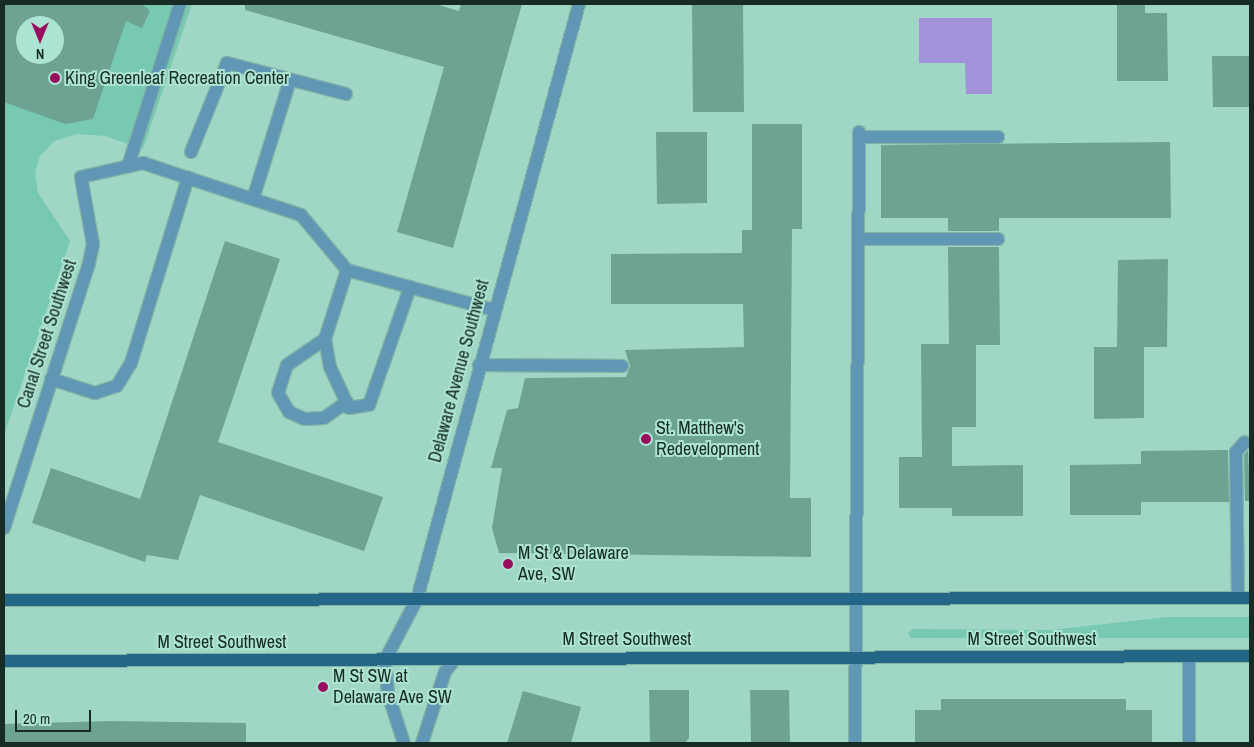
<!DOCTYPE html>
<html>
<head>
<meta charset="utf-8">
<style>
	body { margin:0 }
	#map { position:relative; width:1254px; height:747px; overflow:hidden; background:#a0d6c5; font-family:"Archivo Narrow",sans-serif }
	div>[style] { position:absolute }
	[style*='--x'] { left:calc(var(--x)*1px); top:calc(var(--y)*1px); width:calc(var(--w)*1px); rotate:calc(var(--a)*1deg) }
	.green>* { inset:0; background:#77c9b1 }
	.water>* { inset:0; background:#a192d9 }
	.building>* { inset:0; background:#6ea393 }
	.roads { filter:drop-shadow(1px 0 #84b4a5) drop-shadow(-1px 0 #84b4a5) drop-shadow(0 1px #84b4a5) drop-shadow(0 -1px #84b4a5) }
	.minor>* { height:12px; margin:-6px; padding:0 6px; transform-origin:6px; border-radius:6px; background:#6097b5 }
	.major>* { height:12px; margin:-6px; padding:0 6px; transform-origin:6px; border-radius:6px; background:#246686 }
	.dots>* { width:14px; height:14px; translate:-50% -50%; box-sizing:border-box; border:2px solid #ace3d2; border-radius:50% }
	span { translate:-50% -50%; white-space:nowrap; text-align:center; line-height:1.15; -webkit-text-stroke:4px #ace3d2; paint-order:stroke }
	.poi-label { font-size:18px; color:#162c25 }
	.left { translate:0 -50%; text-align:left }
	.street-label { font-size:18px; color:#162c25 }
	.frame { position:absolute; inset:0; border:5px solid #162c25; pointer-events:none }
	.north { position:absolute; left:15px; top:15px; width:50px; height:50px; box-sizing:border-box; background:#ace3d2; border:1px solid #709a8d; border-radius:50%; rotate:180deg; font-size:14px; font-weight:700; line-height:20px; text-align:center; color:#162c25 }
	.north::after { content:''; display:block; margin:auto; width:18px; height:22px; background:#9a0d5e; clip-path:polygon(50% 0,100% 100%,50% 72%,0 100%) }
	.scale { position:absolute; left:15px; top:710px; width:76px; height:22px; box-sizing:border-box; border:2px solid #162c25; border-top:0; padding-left:6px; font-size:15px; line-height:18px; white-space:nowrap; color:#162c25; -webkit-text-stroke:4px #ace3d2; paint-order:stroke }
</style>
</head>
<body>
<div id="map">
	<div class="green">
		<i style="clip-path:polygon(evenodd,4px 4px,192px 4px,143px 149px,105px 136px,77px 134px,54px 141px,40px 156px,35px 172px,38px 193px,70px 241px,4px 435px,4px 4px,25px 25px,55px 25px,55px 55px,25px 55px,25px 25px)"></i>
		<i style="clip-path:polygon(1168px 617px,1250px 617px,1250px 638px,911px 638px,908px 633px,913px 629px,1051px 630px)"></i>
	</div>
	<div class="water">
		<i style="clip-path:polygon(919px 18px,992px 18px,992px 94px,966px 94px,965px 63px,919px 63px)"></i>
	</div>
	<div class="building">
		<i style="clip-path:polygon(evenodd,4px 4px,142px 4px,150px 11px,142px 28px,126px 21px,93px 119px,65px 124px,4px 102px,4px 4px,25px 25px,55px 25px,55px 55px,25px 55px,25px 25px)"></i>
		<i style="clip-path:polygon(245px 4px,435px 4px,459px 11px,461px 4px,522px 4px,453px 248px,397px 232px,444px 67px,245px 10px)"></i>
		<i style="clip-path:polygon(692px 4px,743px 4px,744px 112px,693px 112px)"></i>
		<i style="clip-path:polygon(1117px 4px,1145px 4px,1145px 13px,1167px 13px,1168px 81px,1117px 81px)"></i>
		<i style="clip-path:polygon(1212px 56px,1250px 56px,1250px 107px,1213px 107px)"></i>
		<i style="clip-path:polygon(752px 124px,802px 124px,802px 229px,792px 229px,790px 498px,811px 498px,811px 557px,499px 553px,492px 528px,502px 468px,491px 468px,507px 410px,518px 408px,525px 378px,626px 377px,630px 366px,625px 350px,744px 347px,743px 304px,611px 304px,611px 254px,742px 253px,742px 230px,752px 230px)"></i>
		<i style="clip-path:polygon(656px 132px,707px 132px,707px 203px,657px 204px)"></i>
		<i style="clip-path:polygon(1170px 142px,1171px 218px,999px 218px,999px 231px,948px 231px,948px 218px,881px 218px,881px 145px)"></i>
		<i style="clip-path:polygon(225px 241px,280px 259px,218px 442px,383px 497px,364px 551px,200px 495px,178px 560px,147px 555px,145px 562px,32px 523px,51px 468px,140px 499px)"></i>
		<i style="clip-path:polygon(948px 247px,999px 247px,1000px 345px,976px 345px,976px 427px,952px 427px,952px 466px,1023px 465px,1023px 516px,952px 516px,952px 508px,899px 508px,899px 457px,922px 457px,921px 344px,949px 344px)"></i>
		<i style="clip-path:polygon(1168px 259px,1167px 347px,1144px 347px,1144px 418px,1094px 419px,1094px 347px,1117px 347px,1118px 260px)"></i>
		<i style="clip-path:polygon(1228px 450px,1229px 502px,1141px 502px,1141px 515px,1070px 515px,1070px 465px,1141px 464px,1141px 451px)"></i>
		<i style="clip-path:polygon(1248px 450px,1250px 501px,1245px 501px,1244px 455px)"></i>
		<i style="clip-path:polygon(649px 690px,689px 690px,689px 738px,685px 743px,650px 743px)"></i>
		<i style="clip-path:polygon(750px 690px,789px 690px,790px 743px,751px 743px)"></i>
		<i style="clip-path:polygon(523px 691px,581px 707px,571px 743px,507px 743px)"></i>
		<i style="clip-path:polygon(941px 699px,1126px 699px,1126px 710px,1152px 710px,1152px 743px,915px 743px,915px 710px,941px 710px)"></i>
		<i style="clip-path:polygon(110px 721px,246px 723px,246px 743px,4px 743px,4px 724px)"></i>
	</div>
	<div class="roads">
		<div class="minor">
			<i style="--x:859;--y:137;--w:139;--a:0"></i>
			<i style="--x:191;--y:152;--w:96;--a:-68"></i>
			<i style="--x:227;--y:63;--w:123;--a:14.6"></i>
			<i style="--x:128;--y:166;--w:170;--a:-72.2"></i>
			<i style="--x:253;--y:199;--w:125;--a:-72.7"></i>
			<i style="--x:859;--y:239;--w:139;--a:0"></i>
			<i style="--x:347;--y:270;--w:72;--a:107.7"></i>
			<i style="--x:325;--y:339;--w:28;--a:80"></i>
			<i style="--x:330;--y:367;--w:45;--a:65.1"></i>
			<i style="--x:349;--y:408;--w:20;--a:-9"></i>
			<i style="--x:369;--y:405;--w:125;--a:-70.8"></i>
			<i style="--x:325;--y:339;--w:46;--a:145.6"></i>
			<i style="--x:287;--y:365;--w:29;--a:108"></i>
			<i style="--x:278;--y:393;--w:22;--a:60"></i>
			<i style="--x:289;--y:412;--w:17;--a:24"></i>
			<i style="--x:305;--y:419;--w:19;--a:-3"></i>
			<i style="--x:324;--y:418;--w:28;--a:-35"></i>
			<i style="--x:479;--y:365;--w:143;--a:0.4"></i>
			<i style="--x:51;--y:379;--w:46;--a:17.7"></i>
			<i style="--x:95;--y:393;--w:23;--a:-18"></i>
			<i style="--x:117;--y:386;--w:27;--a:-59"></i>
			<i style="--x:131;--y:363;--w:194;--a:-72.9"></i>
			<i style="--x:4;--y:528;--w:278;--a:-72.2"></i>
			<i style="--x:89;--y:263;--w:19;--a:-78"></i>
			<i style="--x:93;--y:244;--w:68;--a:-100.2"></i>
			<i style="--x:81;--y:177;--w:64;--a:-12.7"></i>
			<i style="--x:143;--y:163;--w:47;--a:18.4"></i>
			<i style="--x:188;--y:178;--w:119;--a:18.1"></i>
			<i style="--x:301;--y:215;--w:72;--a:50.1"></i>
			<i style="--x:347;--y:270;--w:152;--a:15.2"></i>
			<i style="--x:1238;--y:598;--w:146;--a:-90.8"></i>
			<i style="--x:1236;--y:452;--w:13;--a:-48"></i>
			<i style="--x:1189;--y:656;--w:87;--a:90"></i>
			<i style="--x:404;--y:743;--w:52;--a:-108.1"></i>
			<i style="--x:388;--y:694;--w:34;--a:-95"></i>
			<i style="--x:385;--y:660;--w:69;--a:-62.3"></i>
			<i style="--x:417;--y:599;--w:617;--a:-74.77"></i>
			<i style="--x:422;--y:743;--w:75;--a:-72.1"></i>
			<i style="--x:445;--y:672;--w:15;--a:-53"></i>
			<i style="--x:855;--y:743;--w:611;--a:-89.62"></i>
		</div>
		<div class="major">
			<i style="--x:4;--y:600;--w:1246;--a:-0.09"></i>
			<i style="--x:4;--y:661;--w:1246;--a:-0.23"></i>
		</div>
	</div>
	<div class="dots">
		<i style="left:55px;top:78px;background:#9a0d5e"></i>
		<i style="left:646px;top:439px;background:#9a0d5e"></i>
		<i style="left:508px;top:564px;background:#9a0d5e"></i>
		<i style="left:323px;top:687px;background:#9a0d5e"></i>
	</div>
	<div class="poi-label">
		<span class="left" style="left:65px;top:78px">King Greenleaf Recreation Center</span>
		<span class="left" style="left:656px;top:439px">St. Matthew's<br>Redevelopment</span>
		<span class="left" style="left:518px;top:564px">M St &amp; Delaware<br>Ave, SW</span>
		<span class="left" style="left:333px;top:687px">M St SW at<br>Delaware Ave SW</span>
	</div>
	<div class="street-label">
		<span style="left:47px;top:334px;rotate:-72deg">Canal Street Southwest</span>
		<span style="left:459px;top:371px;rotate:-75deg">Delaware Avenue Southwest</span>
		<span style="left:627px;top:639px">M Street Southwest</span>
		<span style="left:1032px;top:639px">M Street Southwest</span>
		<span style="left:222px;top:642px">M Street Southwest</span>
	</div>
	<div class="frame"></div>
	<div class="north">N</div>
	<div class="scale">20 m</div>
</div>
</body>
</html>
